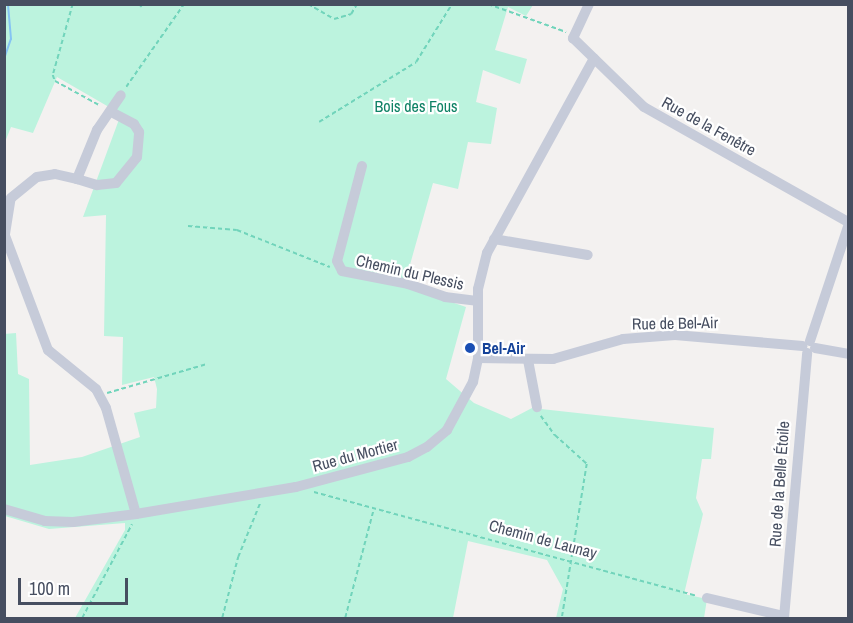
<!DOCTYPE html>
<html>
<head>
<meta charset="utf-8">
<style>
	body { margin:0 }
	#map { position:relative; width:853px; height:623px; overflow:hidden; background:#f3f1f0; font-family:"Archivo Narrow",sans-serif }
	div>[style] { position:absolute }
	[style*='--x'] { left:calc(var(--x)*1px); top:calc(var(--y)*1px); width:calc(var(--w)*1px); rotate:calc(var(--a)*1deg) }
	.green>* { inset:0; background:#bcf3de }
	.stream>* { height:2px; margin:-1px; padding:0 1px; transform-origin:1px; border-radius:1px; background:#85c3f3 }
	.path>* { height:1.5px; margin-top:-0.75px; transform-origin:0; background:repeating-linear-gradient(90deg,#71d4bb 0 4.5px,transparent 0 7.5px) }
	.minor>* { height:10px; margin:-5px; padding:0 5px; transform-origin:5px; border-radius:5px; background:#c6cbd9 }
	.dots>* { width:16px; height:16px; translate:-50% -50%; box-sizing:border-box; border:3px solid #fff; border-radius:50% }
	span { translate:-50% -50%; white-space:nowrap; text-align:center; line-height:1.15; -webkit-text-stroke:4.5px #fff; paint-order:stroke }
	.park-label { font-size:16px; color:#0f8265 }
	.street-label { font-size:16px; color:#464e60 }
	.transit-label { font-size:16px; color:#164399; font-weight:700 }
	.left { translate:0 -50%; text-align:left }
	.frame { position:absolute; inset:0; border:6px solid #464e60; pointer-events:none }
	.scale { position:absolute; left:18px; top:578px; width:110px; height:27px; box-sizing:border-box; border:3px solid #464e60; border-top:0; padding-left:8px; font-size:18px; line-height:21px; white-space:nowrap; color:#464e60; -webkit-text-stroke:4px #fff; paint-order:stroke }
</style>
</head>
<body>
<div id="map">
	<div class="green">
		<i style="clip-path:polygon(5px 5px,533px 5px,526px 16px,508px 7px,495px 50px,527px 59px,520px 84px,483px 70px,476px 102px,497px 108px,491px 144px,468px 142px,458px 189px,433px 183px,404px 286px,466px 307px,446px 379px,474px 403px,511px 419px,532px 408px,714px 428px,711px 459px,702px 459px,696px 498px,703px 514px,684px 594px,707px 599px,704px 618px,556px 618px,563px 589px,547px 560px,468px 541px,453px 618px,75px 618px,125px 530px,125px 523px,49px 529px,5px 516px,4px 334px,16px 333px,18px 374px,29px 379px,30px 465px,82px 457px,140px 437px,134px 413px,156px 408px,157px 389px,154px 377px,122px 385px,123px 337px,104px 336px,106px 215px,83px 217px,121px 114px,57px 77px,33px 133px,11px 127px,5px 142px)"></i>
	</div>
	<div class="stream">
		<i style="--x:4;--y:59;--w:21;--a:-71"></i>
		<i style="--x:11;--y:39;--w:35;--a:-95"></i>
	</div>
	<div class="path">
		<i style="--x:73;--y:4;--w:74;--a:105.7"></i>
		<i style="--x:53;--y:75;--w:6;--a:72"></i>
		<i style="--x:55;--y:81;--w:52;--a:28.5"></i>
		<i style="--x:139;--y:4;--w:4;--a:45"></i>
		<i style="--x:308;--y:4;--w:30;--a:30"></i>
		<i style="--x:334;--y:19;--w:18;--a:-16"></i>
		<i style="--x:351;--y:14;--w:12;--a:-59"></i>
		<i style="--x:488;--y:4;--w:83;--a:19.7"></i>
		<i style="--x:4;--y:11;--w:7;--a:-82"></i>
		<i style="--x:126;--y:87;--w:101;--a:-55.1"></i>
		<i style="--x:319;--y:122;--w:114;--a:-31.7"></i>
		<i style="--x:416;--y:62;--w:68;--a:-58.2"></i>
		<i style="--x:188;--y:226;--w:49;--a:4.7"></i>
		<i style="--x:237;--y:230;--w:100;--a:21.7"></i>
		<i style="--x:107;--y:393;--w:104;--a:-16.2"></i>
		<i style="--x:541;--y:416;--w:24;--a:54"></i>
		<i style="--x:555;--y:435;--w:43;--a:42.2"></i>
		<i style="--x:587;--y:464;--w:156;--a:99.2"></i>
		<i style="--x:314;--y:492;--w:397;--a:15.2"></i>
		<i style="--x:82;--y:618;--w:106;--a:-62"></i>
		<i style="--x:222;--y:618;--w:63;--a:-75.3"></i>
		<i style="--x:238;--y:557;--w:58;--a:-67.8"></i>
		<i style="--x:345;--y:618;--w:111;--a:-75.3"></i>
	</div>
	<div class="minor">
		<i style="--x:589;--y:4;--w:38;--a:115"></i>
		<i style="--x:573;--y:38;--w:99;--a:44.2"></i>
		<i style="--x:644;--y:107;--w:234;--a:29.4"></i>
		<i style="--x:362;--y:166;--w:98;--a:104.7"></i>
		<i style="--x:337;--y:261;--w:11;--a:63"></i>
		<i style="--x:342;--y:271;--w:67;--a:11.1"></i>
		<i style="--x:408;--y:284;--w:39;--a:19"></i>
		<i style="--x:445;--y:297;--w:32;--a:7"></i>
		<i style="--x:77;--y:179;--w:21;--a:17"></i>
		<i style="--x:97;--y:185;--w:19;--a:-6"></i>
		<i style="--x:116;--y:183;--w:33;--a:-51"></i>
		<i style="--x:137;--y:157;--w:25;--a:-85"></i>
		<i style="--x:139;--y:132;--w:9;--a:-122"></i>
		<i style="--x:134;--y:124;--w:27;--a:-152"></i>
		<i style="--x:4;--y:233;--w:125;--a:69.4"></i>
		<i style="--x:48;--y:350;--w:62;--a:39.1"></i>
		<i style="--x:96;--y:389;--w:21;--a:62"></i>
		<i style="--x:106;--y:408;--w:110;--a:74.2"></i>
		<i style="--x:5;--y:234;--w:36;--a:-81"></i>
		<i style="--x:11;--y:198;--w:33;--a:-39"></i>
		<i style="--x:37;--y:177;--w:18;--a:-9"></i>
		<i style="--x:55;--y:174;--w:23;--a:13"></i>
		<i style="--x:77;--y:179;--w:53;--a:-67.8"></i>
		<i style="--x:97;--y:130;--w:42;--a:-55.6"></i>
		<i style="--x:494;--y:239;--w:95;--a:9.7"></i>
		<i style="--x:810;--y:341;--w:120;--a:-71.6"></i>
		<i style="--x:815;--y:348;--w:34;--a:10"></i>
		<i style="--x:478;--y:358;--w:75;--a:0.8"></i>
		<i style="--x:553;--y:359;--w:73;--a:-15.9"></i>
		<i style="--x:623;--y:339;--w:52;--a:-4.4"></i>
		<i style="--x:675;--y:335;--w:128;--a:4.9"></i>
		<i style="--x:528;--y:360;--w:48;--a:79.2"></i>
		<i style="--x:4;--y:509;--w:43;--a:16.3"></i>
		<i style="--x:45;--y:521;--w:28;--a:2"></i>
		<i style="--x:73;--y:522;--w:64;--a:-7.2"></i>
		<i style="--x:136;--y:514;--w:162;--a:-9.6"></i>
		<i style="--x:296;--y:487;--w:116;--a:-15"></i>
		<i style="--x:408;--y:457;--w:21;--a:-28"></i>
		<i style="--x:427;--y:447;--w:26;--a:-40"></i>
		<i style="--x:447;--y:430;--w:55;--a:-61.6"></i>
		<i style="--x:473;--y:382;--w:25;--a:-78"></i>
		<i style="--x:478;--y:358;--w:69;--a:-90"></i>
		<i style="--x:478;--y:289;--w:37;--a:-76"></i>
		<i style="--x:487;--y:253;--w:222;--a:-61.2"></i>
		<i style="--x:707;--y:598;--w:79;--a:13.2"></i>
		<i style="--x:784;--y:618;--w:266;--a:-85"></i>
	</div>
	<div class="dots">
		<i style="left:470px;top:348px;background:#1a4fb4"></i>
	</div>
	<div class="park-label">
		<span style="left:416px;top:106px">Bois des Fous</span>
	</div>
	<div class="street-label">
		<span style="left:709px;top:126px;rotate:29deg">Rue de la Fenêtre</span>
		<span style="left:410px;top:272px;rotate:13deg">Chemin du Plessis</span>
		<span style="left:675px;top:323px;rotate:-1deg">Rue de Bel-Air</span>
		<span style="left:355px;top:455px;rotate:-15deg">Rue du Mortier</span>
		<span style="left:779px;top:484px;rotate:-86deg">Rue de la Belle Étoile</span>
		<span style="left:543px;top:539px;rotate:15deg">Chemin de Launay</span>
	</div>
	<div class="transit-label">
		<span class="left" style="left:482px;top:348px">Bel-Air</span>
	</div>
	<div class="frame"></div>
	<div class="scale">100 m</div>
</div>
</body>
</html>
